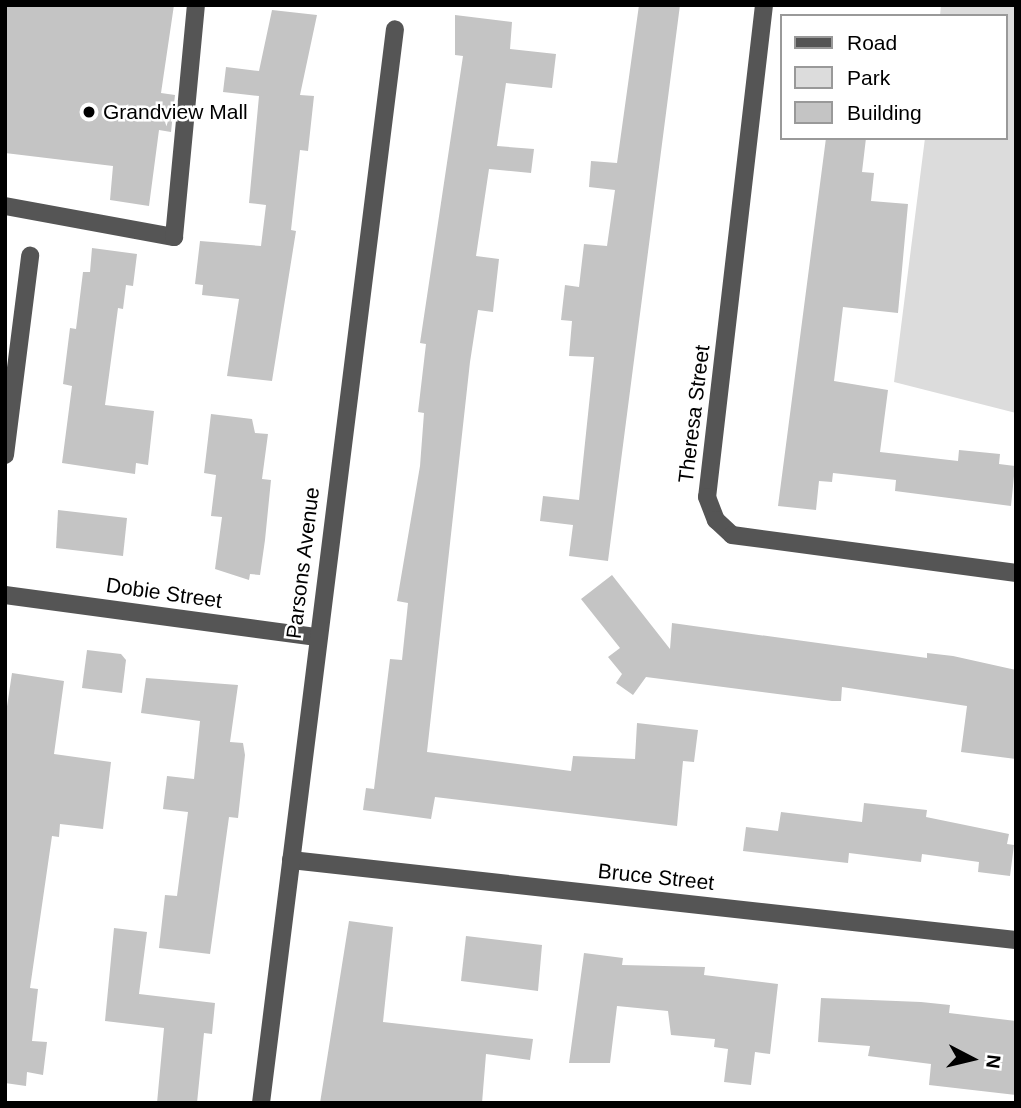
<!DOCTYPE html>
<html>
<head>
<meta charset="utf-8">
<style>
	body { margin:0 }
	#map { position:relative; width:1021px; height:1108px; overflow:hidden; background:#fff; font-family:Helvetica,sans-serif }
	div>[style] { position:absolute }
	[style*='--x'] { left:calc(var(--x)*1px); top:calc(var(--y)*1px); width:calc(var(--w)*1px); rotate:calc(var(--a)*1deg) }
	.green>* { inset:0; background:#dcdcdc }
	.building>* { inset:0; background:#c4c4c4 }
	.minor>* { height:18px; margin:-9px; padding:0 9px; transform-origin:9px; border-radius:9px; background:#555 }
	.dots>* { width:19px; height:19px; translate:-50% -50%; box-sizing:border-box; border:4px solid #fff; border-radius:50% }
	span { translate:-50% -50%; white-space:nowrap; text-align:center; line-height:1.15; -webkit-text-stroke:5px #fff; paint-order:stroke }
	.poi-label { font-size:21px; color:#000 }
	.left { translate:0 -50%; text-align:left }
	.street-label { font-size:21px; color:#000 }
	.frame { position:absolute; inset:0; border:7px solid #000; pointer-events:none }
	.legend { position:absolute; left:780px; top:14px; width:228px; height:126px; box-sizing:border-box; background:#fff; border:2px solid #999; margin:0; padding:9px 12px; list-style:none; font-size:21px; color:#000 }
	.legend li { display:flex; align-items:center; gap:14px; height:35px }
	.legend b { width:35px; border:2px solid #999 }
	.north { position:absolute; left:937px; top:1024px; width:70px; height:70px; -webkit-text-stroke:5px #fff; paint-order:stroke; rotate:97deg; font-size:19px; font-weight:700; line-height:28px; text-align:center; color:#000 }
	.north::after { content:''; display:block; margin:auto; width:24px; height:32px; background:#000; clip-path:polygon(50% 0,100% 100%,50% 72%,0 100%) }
</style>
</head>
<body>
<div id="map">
	<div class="green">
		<i style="clip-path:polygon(941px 5px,1016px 5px,1016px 413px,894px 382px,925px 138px,1005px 138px,1005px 16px,940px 16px)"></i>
	</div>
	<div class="building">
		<i style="clip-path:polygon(5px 5px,174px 5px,161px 93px,175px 95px,171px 132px,159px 130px,149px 206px,110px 200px,113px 166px,5px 153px)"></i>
		<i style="clip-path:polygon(639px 5px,680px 5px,608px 561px,569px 556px,573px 525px,540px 521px,543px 496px,579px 500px,594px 357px,569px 356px,572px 321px,561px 320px,565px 285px,579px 287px,584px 244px,607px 246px,615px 190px,589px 187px,591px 161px,617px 163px)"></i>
		<i style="clip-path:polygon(272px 10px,317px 15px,300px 95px,314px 96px,308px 151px,300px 150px,291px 230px,296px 231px,272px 381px,227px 376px,239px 299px,202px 295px,203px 285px,195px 284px,200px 241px,261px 246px,266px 205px,249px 203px,259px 96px,223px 92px,226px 67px,259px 71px)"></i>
		<i style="clip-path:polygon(455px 15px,512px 22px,510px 49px,556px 54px,552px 88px,506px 83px,497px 146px,534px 149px,531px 173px,489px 169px,476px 256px,499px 259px,493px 312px,478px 310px,470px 362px,427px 752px,571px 771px,573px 756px,635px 759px,637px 723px,698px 730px,694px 762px,683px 761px,677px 826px,435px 797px,431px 819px,363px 810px,366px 788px,374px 789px,390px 659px,402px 660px,408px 603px,397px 601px,420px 466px,424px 413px,418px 412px,426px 344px,420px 343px,463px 56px,455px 55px)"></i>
		<i style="clip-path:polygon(826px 138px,866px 138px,862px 172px,874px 173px,871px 201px,908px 204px,898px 313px,843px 307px,834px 381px,888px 390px,880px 452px,958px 461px,959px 450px,1000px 454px,999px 464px,1015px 466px,1011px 506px,895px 491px,896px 480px,833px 473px,832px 482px,819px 481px,816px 510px,778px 506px)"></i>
		<i style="clip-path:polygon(92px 248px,137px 254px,133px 286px,126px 285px,123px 309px,118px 308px,105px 405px,154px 411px,148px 465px,136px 463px,135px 474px,62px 463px,72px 386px,63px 384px,70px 328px,76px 329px,83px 272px,90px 272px)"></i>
		<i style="clip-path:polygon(211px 414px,252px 419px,255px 433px,268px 434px,262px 479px,271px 480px,265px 540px,260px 575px,250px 574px,249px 580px,215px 569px,222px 517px,211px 516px,216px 475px,204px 473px)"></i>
		<i style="clip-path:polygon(58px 510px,127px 518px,123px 556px,56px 548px)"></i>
		<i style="clip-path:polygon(612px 575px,670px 649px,672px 623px,927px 658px,927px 653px,953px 656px,1016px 670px,1016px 759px,961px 752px,967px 706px,842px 687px,841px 701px,832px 701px,646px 677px,633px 695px,616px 683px,622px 674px,608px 657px,620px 648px,581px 599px)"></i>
		<i style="clip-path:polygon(87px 650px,121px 654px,126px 660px,122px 693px,82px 688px)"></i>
		<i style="clip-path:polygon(12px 673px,64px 681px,54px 754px,111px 762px,103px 829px,60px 824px,59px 837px,52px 836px,30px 988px,38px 989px,32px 1041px,47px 1042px,43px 1075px,27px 1072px,26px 1086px,5px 1083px,5px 720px)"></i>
		<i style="clip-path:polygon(146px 678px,238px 685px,230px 742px,243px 743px,245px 755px,238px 818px,229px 817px,210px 954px,159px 948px,165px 895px,177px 896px,188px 812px,163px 809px,167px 776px,194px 779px,200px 721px,141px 713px)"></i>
		<i style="clip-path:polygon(864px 803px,927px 810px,926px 817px,1009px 834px,1007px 844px,1014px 845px,1010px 876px,978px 872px,979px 862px,922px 854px,921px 862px,849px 853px,848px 863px,743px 851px,746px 827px,778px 831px,781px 812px,862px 822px)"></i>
		<i style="clip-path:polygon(349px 921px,393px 927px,383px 1022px,533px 1039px,530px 1060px,486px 1054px,482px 1103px,320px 1103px)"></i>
		<i style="clip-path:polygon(114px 928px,147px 932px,139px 994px,215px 1003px,212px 1034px,204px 1033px,197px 1103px,157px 1103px,164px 1028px,105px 1021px)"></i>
		<i style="clip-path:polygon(466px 936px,542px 945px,538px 991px,461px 981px)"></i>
		<i style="clip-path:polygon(584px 953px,623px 958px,622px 965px,705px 967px,704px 975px,778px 984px,770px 1054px,755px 1052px,751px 1085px,724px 1082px,728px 1049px,714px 1047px,715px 1039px,671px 1035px,668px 1011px,617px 1006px,610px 1063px,569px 1063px)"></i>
		<i style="clip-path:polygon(821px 998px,921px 1002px,950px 1005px,949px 1013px,1016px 1021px,1016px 1095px,929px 1085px,931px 1064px,868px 1056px,870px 1046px,818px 1042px)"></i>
	</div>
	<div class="minor">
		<i style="--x:764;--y:5;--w:495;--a:96.6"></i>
		<i style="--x:707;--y:497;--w:25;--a:69"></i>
		<i style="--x:716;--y:520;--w:22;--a:43"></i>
		<i style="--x:732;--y:535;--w:287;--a:7.6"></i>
		<i style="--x:5;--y:206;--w:172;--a:10.4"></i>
		<i style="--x:174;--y:237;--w:233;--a:-84.6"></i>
		<i style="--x:5;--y:455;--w:201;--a:-82.8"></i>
		<i style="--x:5;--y:595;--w:315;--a:7.7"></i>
		<i style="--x:291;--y:860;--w:729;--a:6.3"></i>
		<i style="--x:261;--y:1103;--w:1082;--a:-82.89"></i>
	</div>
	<div class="dots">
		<i style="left:89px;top:112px;background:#000"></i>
	</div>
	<div class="poi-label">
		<span class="left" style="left:103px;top:112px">Grandview Mall</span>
	</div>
	<div class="street-label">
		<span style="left:694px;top:414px;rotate:-83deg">Theresa Street</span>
		<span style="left:303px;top:563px;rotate:-83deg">Parsons Avenue</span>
		<span style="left:164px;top:593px;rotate:8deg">Dobie Street</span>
		<span style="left:656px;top:877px;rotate:6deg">Bruce Street</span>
	</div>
	<div class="frame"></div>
	<ul class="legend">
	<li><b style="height:9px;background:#555"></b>Road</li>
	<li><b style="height:19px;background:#dcdcdc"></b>Park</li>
	<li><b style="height:19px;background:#c4c4c4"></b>Building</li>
	</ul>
	<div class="north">N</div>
</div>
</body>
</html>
